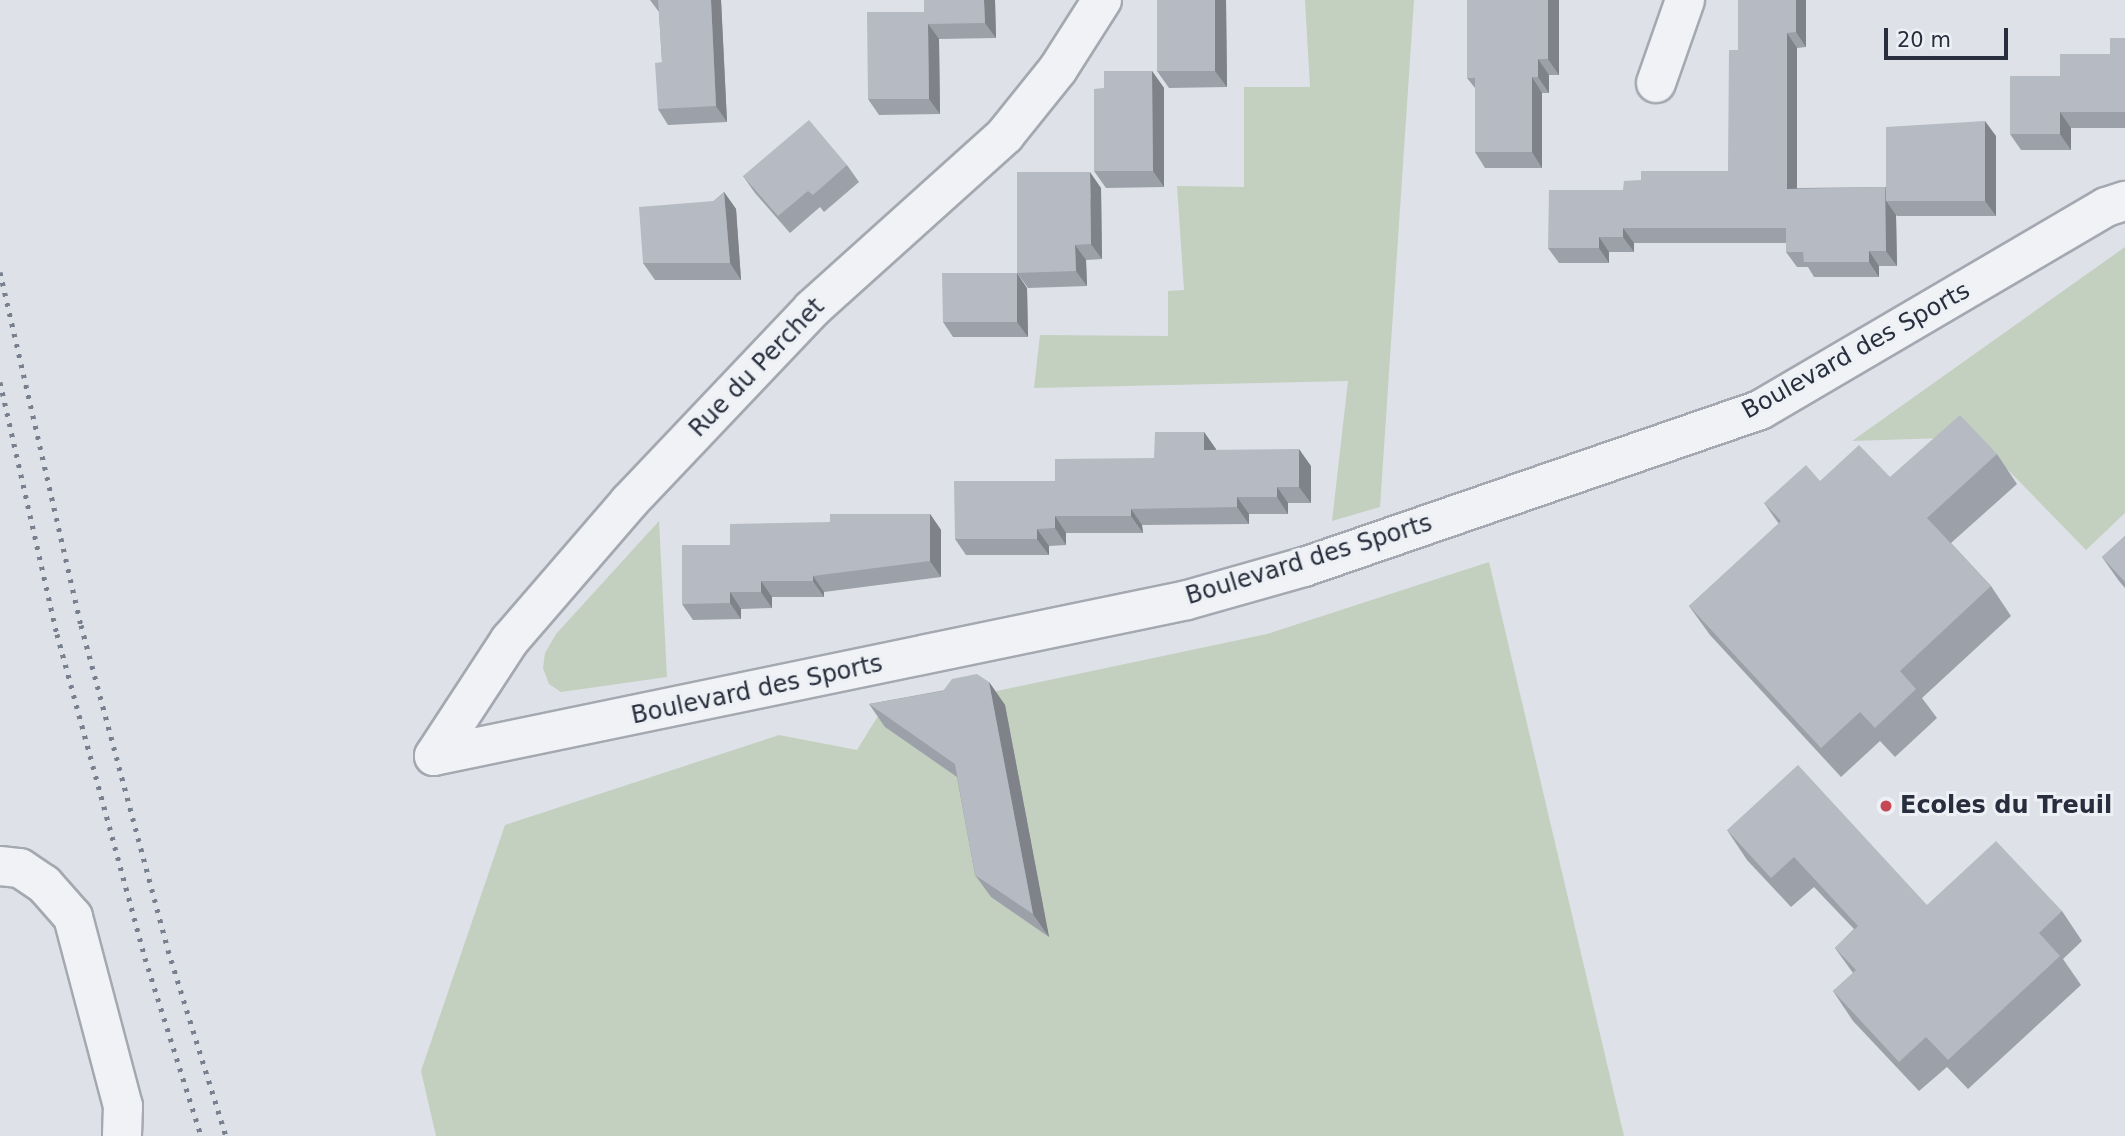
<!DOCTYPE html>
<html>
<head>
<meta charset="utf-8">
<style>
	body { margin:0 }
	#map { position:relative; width:2125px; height:1136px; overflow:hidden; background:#dee1e7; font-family:"DejaVu Sans",sans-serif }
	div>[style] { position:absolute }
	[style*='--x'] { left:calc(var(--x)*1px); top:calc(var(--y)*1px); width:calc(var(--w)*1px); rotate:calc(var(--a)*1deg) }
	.green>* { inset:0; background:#c3d0bf }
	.roads { filter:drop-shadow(2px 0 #a4a8b1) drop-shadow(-2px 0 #a4a8b1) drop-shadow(0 2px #a4a8b1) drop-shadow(0 -2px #a4a8b1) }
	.minor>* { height:38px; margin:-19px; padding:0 19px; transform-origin:19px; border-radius:19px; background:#f0f2f5 }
	.rail>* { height:5px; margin-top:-2.5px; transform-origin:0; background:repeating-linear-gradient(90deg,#78808f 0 3.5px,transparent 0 10.5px) }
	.wall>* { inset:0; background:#9ca0a8 }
	.shaded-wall>* { inset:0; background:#7f8288 }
	.building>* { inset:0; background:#b5bac3 }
	.dots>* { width:19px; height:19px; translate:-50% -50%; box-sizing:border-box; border:4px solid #edf0f4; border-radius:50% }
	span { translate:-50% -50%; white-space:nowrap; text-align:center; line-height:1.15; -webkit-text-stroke:6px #edf0f4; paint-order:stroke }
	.street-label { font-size:24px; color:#282e3d }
	.poi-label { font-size:24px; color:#282e3d; font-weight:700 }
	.left { translate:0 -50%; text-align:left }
	.scale { position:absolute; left:1884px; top:28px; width:124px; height:32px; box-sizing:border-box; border:4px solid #282e3d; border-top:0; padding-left:9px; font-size:21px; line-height:24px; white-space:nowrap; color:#282e3d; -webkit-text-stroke:5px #edf0f4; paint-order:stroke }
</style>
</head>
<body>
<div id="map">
	<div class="green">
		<i style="clip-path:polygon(1305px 0,1414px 0,1380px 507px,1332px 521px,1348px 381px,1034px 388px,1040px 335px,1168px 336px,1168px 291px,1184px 290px,1177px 186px,1244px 187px,1244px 87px,1310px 87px)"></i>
		<i style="clip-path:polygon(2125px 247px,2125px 513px,2086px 550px,1976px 437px,1852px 441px)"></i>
		<i style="clip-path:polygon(659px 521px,667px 677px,561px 692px,549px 684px,543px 668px,545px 653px,556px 634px)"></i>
		<i style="clip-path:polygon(1489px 562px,1624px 1136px,436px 1136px,421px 1071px,505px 825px,779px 735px,857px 750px,878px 716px,1267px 634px)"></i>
	</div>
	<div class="roads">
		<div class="minor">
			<i style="--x:1656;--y:83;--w:88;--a:-70.7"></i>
			<i style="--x:434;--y:756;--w:769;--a:-11.7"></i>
			<i style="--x:1187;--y:600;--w:122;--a:-15.8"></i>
			<i style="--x:1304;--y:567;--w:482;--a:-19"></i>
			<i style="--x:1760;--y:410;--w:401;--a:-30.4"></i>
			<i style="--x:2106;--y:207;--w:20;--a:-18"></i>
			<i style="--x:434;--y:756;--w:139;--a:-56.8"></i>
			<i style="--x:510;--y:640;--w:182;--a:-49.2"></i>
			<i style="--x:629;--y:502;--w:266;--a:-46.5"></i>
			<i style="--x:812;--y:309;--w:260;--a:-42"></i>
			<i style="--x:1005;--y:135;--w:85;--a:-51.2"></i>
			<i style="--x:1058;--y:69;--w:82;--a:-57.5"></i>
			<i style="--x:0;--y:866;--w:20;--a:6"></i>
			<i style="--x:20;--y:868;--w:29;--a:34"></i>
			<i style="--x:44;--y:884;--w:44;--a:48.7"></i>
			<i style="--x:73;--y:917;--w:196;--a:75.2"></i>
			<i style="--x:123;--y:1106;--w:30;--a:92"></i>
		</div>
	</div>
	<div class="rail">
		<i style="--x:0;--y:272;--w:362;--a:77.1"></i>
		<i style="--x:81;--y:625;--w:336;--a:75"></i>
		<i style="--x:168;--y:950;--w:195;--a:72.7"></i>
		<i style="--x:0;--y:382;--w:258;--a:77.3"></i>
		<i style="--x:57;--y:634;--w:336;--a:74.8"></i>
		<i style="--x:145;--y:958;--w:187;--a:72.5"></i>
	</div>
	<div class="wall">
		<i style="clip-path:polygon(650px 0,721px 0,727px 122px,668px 125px,658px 109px,662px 62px,659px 12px)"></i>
		<i style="clip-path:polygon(924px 0,995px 0,996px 38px,939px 39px,940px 114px,879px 115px,868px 99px,924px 12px)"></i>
		<i style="clip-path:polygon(1226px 0,1227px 87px,1169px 88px,1157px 71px)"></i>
		<i style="clip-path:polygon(1559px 0,1559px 75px,1549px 75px,1549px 93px,1542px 93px,1542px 168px,1485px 168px,1475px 152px,1475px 88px,1467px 78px)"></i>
		<i style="clip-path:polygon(1806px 0,1806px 47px,1797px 48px,1797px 188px,1885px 187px,1996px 136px,1996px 216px,1897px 216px,1896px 215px,1897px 266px,1879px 266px,1879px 277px,1814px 277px,1808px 267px,1797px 267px,1786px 252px,1786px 243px,1634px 243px,1634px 252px,1609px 252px,1609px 263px,1559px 263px,1548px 248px,1623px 190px,1641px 180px,1728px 171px,1738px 50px)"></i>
		<i style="clip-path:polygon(2125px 38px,2125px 128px,2071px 128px,2071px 150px,2021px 150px,2010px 134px,2060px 76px,2110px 54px)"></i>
		<i style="clip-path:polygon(1152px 71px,1164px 88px,1164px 187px,1106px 188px,1094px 171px,1104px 88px)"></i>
		<i style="clip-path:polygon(847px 165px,859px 182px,824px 212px,820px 207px,790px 233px,755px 193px,743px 176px)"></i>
		<i style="clip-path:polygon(1101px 188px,1102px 259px,1086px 260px,1087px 286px,1028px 288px,1017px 273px)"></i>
		<i style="clip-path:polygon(724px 192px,736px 209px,741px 280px,655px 280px,643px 263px)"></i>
		<i style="clip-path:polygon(1027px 288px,1028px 337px,953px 337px,943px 322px)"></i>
		<i style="clip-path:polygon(1204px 432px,1216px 450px,1311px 466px,1311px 503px,1288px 503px,1288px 514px,1249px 514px,1249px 524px,1142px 525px,1143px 533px,1066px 533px,1066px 545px,1049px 546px,1049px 555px,966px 555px,955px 539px,1055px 481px,1154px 458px)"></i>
		<i style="clip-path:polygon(1997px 454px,2017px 484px,1951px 543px,1991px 586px,2011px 616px,1922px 698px,1937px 718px,1895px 757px,1880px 741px,1841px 777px,1710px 635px,1689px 606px,1779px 524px,1764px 503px,1820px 481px,1890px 477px)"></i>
		<i style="clip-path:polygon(930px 514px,941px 530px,941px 577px,824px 592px,824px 597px,772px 597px,772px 608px,741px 609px,741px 619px,693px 620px,682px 604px,730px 545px,830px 522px)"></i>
		<i style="clip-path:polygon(2125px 536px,2125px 588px,2119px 581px,2102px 557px)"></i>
		<i style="clip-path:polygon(989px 682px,1005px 705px,1049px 937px,991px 897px,975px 875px,957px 777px,885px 727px,869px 704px)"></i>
		<i style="clip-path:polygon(1727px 830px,1927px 905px,2062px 911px,2082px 941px,2063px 959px,2081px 985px,1968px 1089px,1947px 1067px,1919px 1091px,1853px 1021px,1833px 991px,1853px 973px,1835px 948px,1854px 929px,1814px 887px,1791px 907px,1747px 860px)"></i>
	</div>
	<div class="shaded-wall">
		<i style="clip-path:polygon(711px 0,721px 0,727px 122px,716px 106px)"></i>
		<i style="clip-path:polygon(984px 0,995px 0,996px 38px,985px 23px)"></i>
		<i style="clip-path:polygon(1215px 0,1226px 0,1227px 87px,1215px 71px)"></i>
		<i style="clip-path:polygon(1548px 0,1559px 0,1559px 75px,1548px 59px)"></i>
		<i style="clip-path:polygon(1796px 0,1806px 0,1806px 47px,1796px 32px)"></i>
		<i style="clip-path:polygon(928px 24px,939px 39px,940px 114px,929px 99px)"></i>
		<i style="clip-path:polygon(1787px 33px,1797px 48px,1797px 204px,1787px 189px)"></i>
		<i style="clip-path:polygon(1538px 59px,1549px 75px,1549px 93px,1538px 77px)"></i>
		<i style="clip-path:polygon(1152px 71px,1164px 88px,1164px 187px,1153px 171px)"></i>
		<i style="clip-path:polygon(1532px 77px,1542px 93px,1542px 168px,1532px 152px)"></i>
		<i style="clip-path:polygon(2060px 112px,2071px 128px,2071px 150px,2060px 134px)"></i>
		<i style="clip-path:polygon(1985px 121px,1996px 136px,1996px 216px,1985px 201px)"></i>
		<i style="clip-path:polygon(1090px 172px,1101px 188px,1102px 259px,1091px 244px)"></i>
		<i style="clip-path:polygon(1885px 187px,1886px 201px,1896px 215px,1897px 266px,1886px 251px)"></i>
		<i style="clip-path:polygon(724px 192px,736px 209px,741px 280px,730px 263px)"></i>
		<i style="clip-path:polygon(1623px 228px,1634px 243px,1634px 252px,1623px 237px)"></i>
		<i style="clip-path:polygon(1599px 237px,1609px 252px,1609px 263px,1599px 248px)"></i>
		<i style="clip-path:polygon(1075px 245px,1086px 260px,1087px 286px,1076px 271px)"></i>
		<i style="clip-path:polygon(1869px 251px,1879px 266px,1879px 277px,1869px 262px)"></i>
		<i style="clip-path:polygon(1017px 273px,1027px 288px,1028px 337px,1017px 322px)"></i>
		<i style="clip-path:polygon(1204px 432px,1216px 449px,1216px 466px,1204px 450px)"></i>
		<i style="clip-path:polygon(1299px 449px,1311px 466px,1311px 503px,1299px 487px)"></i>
		<i style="clip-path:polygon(1277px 487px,1288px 503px,1288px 514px,1277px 497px)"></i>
		<i style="clip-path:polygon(1237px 497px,1249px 514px,1249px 524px,1237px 507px)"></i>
		<i style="clip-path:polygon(1131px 509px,1142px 525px,1143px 533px,1131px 516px)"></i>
		<i style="clip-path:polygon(930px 514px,941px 530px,941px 577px,930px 561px)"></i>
		<i style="clip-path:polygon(1055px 516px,1066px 533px,1066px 545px,1055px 528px)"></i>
		<i style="clip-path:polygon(1037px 529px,1049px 546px,1049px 555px,1037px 539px)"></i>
		<i style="clip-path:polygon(813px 576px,824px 592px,824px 597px,813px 581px)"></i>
		<i style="clip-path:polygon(761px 581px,772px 597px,772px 608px,761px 592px)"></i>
		<i style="clip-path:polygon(730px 592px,741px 609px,741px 619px,730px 603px)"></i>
		<i style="clip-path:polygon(989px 682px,1005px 705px,1049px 937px,1033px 914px)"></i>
	</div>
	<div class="building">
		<i style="clip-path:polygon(658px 0,711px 0,716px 106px,658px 109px,655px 63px,662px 62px)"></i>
		<i style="clip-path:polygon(924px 0,984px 0,985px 23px,928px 24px,929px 99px,868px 99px,867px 12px,924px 12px)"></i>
		<i style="clip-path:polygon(1157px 0,1215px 0,1215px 71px,1157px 71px)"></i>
		<i style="clip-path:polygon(1467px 0,1548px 0,1548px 59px,1538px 59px,1538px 77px,1532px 77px,1532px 152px,1475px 152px,1475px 78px,1467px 78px)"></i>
		<i style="clip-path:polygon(1738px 0,1796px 0,1796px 32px,1787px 33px,1787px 189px,1885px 187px,1886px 251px,1869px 251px,1869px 262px,1804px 262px,1803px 252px,1786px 252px,1786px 228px,1623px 228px,1623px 237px,1599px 237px,1599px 248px,1548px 248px,1549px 190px,1623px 190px,1624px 181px,1641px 180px,1641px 171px,1728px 171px,1729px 50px,1738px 50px)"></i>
		<i style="clip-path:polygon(2110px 38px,2125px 38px,2125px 112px,2060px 112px,2060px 134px,2010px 134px,2010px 76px,2060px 76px,2060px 54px,2110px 54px)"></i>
		<i style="clip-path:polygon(1104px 71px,1152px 71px,1153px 171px,1094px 171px,1094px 89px,1104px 88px)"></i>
		<i style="clip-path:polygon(809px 120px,847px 165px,813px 195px,808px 191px,778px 216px,743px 176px)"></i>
		<i style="clip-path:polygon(1985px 121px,1985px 201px,1886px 201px,1886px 127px)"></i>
		<i style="clip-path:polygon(1017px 172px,1090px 172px,1091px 244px,1075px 245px,1076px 271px,1017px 273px)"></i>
		<i style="clip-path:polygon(724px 192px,730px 263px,643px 263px,639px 207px,714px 201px)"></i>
		<i style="clip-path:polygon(942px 273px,1017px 273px,1017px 322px,943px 322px)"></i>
		<i style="clip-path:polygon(1960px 415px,1997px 454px,1927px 518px,1991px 586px,1900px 671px,1916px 689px,1875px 728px,1860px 712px,1821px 748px,1689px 606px,1781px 521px,1764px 503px,1806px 465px,1820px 481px,1859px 445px,1890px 477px)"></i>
		<i style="clip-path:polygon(1155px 432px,1204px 432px,1204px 450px,1299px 449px,1299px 487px,1277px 487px,1277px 497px,1237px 497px,1237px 507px,1131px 509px,1131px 516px,1055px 516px,1055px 528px,1037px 529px,1037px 539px,955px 539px,954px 481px,1055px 481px,1055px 459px,1154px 458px)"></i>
		<i style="clip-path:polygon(830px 514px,930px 514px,930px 561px,813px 576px,813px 581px,761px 581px,761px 592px,730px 592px,730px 603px,682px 604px,682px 545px,730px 545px,730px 524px,830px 522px)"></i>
		<i style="clip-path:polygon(2125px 536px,2125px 582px,2102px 557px)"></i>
		<i style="clip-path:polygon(977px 674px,989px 682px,1033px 914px,975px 875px,955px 764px,869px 704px,943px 691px,952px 679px)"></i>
		<i style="clip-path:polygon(1798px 765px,1927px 905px,1996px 841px,2062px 911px,2039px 933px,2060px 956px,1948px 1060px,1926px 1037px,1899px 1062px,1833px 991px,1856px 970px,1835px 948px,1858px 926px,1794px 857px,1771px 878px,1727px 830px)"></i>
	</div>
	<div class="dots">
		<i style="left:1886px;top:806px;background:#c64854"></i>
	</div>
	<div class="street-label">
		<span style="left:1856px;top:351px;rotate:-29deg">Boulevard des Sports</span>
		<span style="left:757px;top:368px;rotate:-46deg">Rue du Perchet</span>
		<span style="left:1309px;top:560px;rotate:-17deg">Boulevard des Sports</span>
		<span style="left:757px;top:690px;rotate:-12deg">Boulevard des Sports</span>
	</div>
	<div class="poi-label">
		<span class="left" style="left:1900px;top:806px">Ecoles du Treuil</span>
	</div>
	<div class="scale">20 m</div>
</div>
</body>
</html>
